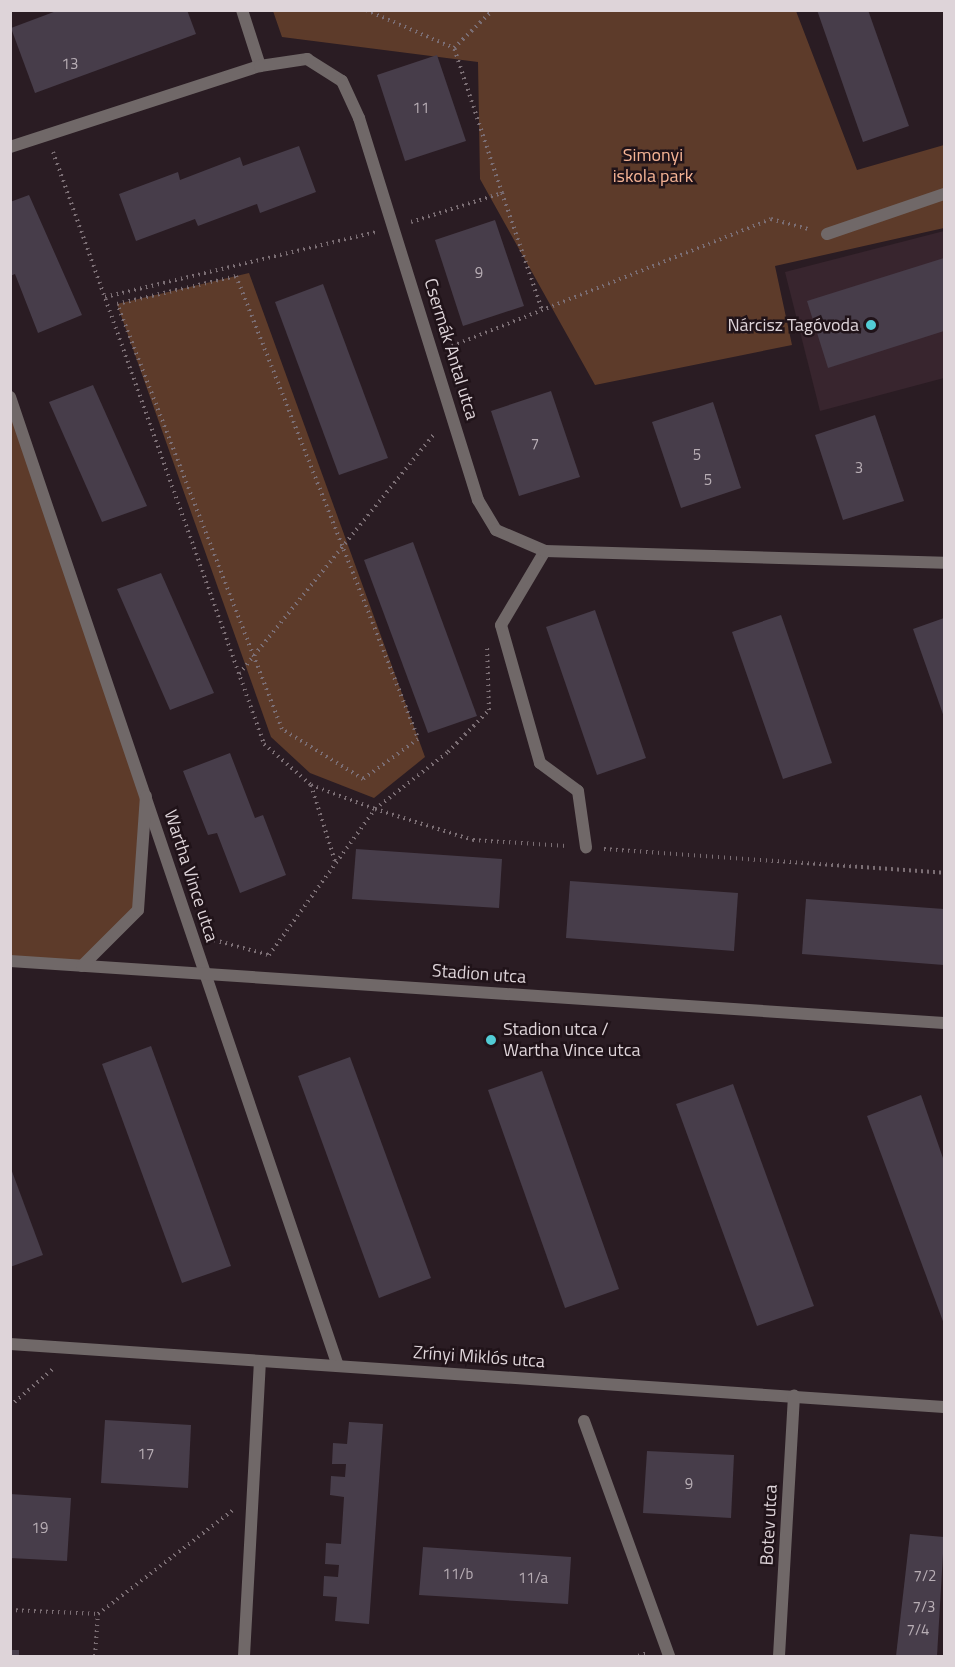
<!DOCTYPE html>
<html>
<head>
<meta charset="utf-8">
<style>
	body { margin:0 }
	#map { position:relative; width:955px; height:1667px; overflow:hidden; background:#2a1c23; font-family:"Titillium Web",sans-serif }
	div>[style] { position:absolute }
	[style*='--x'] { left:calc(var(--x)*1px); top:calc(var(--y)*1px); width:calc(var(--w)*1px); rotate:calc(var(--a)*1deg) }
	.built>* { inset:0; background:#38252e }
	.green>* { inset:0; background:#5d3b2a }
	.building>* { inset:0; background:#473d4a }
	.path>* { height:4px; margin-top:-2px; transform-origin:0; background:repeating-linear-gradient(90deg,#7b6e74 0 1.5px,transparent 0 6px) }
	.service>* { height:12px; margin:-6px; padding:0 6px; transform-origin:6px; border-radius:6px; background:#706868 }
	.pedestrian>* { height:12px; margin:-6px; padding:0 6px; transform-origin:6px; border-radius:6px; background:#706868 }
	.minor>* { height:12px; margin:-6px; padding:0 6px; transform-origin:6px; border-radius:6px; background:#706868 }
	.tertiary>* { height:12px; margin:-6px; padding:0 6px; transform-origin:6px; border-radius:6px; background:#706868 }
	.dots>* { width:16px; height:16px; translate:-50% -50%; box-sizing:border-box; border:3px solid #201319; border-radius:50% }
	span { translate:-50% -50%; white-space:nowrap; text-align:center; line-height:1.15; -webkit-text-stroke:5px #201319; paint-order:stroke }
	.number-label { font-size:15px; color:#b8aeb5 }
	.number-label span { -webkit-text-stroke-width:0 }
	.park-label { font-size:18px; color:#f6b495 }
	.poi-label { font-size:18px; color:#ded4d9 }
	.right { translate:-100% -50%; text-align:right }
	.left { translate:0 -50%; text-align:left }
	.street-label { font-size:18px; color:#ded4d9 }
	.frame { position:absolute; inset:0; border:12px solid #ded4d9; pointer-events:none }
</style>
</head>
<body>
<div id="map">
	<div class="built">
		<i style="clip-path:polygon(944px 231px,944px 378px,820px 411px,785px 272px)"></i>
	</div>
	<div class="green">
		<i style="clip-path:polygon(273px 11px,796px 11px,857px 170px,944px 145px,944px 228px,775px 266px,792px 345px,595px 385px,480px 179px,478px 62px,282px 37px)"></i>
		<i style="clip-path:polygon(249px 273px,425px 757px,374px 798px,310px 773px,271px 737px,117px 304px)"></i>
		<i style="clip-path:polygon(10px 396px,146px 796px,138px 910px,82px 966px,11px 961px)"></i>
	</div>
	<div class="building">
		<i style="clip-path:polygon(59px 10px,187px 10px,196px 34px,35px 93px,11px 28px)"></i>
		<i style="clip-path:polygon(817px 10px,868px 10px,909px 126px,863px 142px)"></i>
		<i style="clip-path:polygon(437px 55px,466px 141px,405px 161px,377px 75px)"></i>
		<i style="clip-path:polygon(299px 146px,316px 192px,260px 213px,257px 204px,198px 226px,195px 219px,136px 241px,119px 194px,178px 172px,180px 180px,240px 157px,243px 166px)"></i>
		<i style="clip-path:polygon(29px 195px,82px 315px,38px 333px,15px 274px,10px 276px,10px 202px)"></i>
		<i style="clip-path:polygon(495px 220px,524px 306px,463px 326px,435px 240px)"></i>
		<i style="clip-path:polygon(944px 258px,944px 331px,828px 368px,807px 301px)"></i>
		<i style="clip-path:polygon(323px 284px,388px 458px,339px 475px,275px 302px)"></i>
		<i style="clip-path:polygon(93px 385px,147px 506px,102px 522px,49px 402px)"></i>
		<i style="clip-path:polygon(551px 391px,580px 477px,519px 496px,491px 411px)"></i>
		<i style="clip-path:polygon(713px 402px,741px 488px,681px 508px,652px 422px)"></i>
		<i style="clip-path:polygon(875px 415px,904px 501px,843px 520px,815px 435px)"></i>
		<i style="clip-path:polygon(413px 542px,477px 716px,428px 733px,364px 560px)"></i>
		<i style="clip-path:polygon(161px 573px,214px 693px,170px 710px,117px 589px)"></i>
		<i style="clip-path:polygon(595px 610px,646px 758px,597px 775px,546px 627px)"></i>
		<i style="clip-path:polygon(781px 615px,832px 763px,783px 779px,732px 632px)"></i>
		<i style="clip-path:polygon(944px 618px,944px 717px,913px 629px)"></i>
		<i style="clip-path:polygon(230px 753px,255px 818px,263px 815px,286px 875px,240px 893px,217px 833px,208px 835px,183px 771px)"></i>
		<i style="clip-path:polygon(356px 849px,502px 859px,499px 908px,352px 899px)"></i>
		<i style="clip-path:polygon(570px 881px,738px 893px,734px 951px,566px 938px)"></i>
		<i style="clip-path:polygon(806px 899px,944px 909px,944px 965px,802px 954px)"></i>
		<i style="clip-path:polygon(151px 1046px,231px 1266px,182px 1283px,102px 1064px)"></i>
		<i style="clip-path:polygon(350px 1057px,431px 1278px,379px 1298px,298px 1076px)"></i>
		<i style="clip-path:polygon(542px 1071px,619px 1289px,565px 1308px,488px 1090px)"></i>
		<i style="clip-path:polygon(733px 1084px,814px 1306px,757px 1326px,676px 1104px)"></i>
		<i style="clip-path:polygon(921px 1095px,944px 1161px,944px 1324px,867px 1116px)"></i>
		<i style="clip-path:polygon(10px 1166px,43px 1255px,10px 1267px)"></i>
		<i style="clip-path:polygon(105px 1420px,191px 1425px,188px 1488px,101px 1483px)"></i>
		<i style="clip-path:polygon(349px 1422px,383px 1424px,369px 1624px,335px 1621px,337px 1597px,323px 1596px,324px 1576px,338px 1577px,339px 1565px,325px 1564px,326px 1543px,341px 1544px,344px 1497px,330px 1495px,331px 1476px,345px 1477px,346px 1464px,332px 1464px,333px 1443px,347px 1444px)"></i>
		<i style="clip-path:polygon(647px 1451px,734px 1455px,731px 1518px,643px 1513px)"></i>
		<i style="clip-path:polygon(10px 1494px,71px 1498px,67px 1561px,10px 1558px)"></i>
		<i style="clip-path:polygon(910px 1534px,944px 1537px,937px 1656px,896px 1656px)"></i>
		<i style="clip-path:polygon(423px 1547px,571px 1557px,568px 1604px,419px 1595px)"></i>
		<i style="clip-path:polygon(10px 1650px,19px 1650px,19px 1656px,10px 1656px)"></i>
	</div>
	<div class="path">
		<i style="--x:366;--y:10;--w:96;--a:23.4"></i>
		<i style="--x:53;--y:152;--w:628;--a:70.38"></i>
		<i style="--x:264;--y:744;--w:62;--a:41.1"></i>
		<i style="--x:311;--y:785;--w:68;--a:20.6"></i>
		<i style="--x:375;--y:809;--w:103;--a:17.6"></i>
		<i style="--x:473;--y:840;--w:94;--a:3.7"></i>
		<i style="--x:502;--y:193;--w:124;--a:71.1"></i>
		<i style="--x:411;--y:222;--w:96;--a:-17.7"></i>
		<i style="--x:502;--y:193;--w:153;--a:-108.3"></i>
		<i style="--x:454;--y:48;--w:54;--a:-44.3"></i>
		<i style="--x:236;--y:276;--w:497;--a:68.5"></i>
		<i style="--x:418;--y:739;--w:68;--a:144"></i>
		<i style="--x:363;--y:779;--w:95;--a:-148.3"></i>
		<i style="--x:282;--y:729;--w:456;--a:-111.2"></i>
		<i style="--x:117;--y:304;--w:122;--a:-13.2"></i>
		<i style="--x:105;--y:297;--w:278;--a:-13.5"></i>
		<i style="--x:452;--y:346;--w:343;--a:-21.7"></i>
		<i style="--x:771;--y:219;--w:39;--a:15"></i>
		<i style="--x:239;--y:674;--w:311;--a:-50.9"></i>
		<i style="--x:311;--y:785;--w:80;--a:72.5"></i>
		<i style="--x:604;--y:849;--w:341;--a:4"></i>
		<i style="--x:214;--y:940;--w:57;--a:15.3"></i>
		<i style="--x:269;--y:955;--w:180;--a:-54"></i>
		<i style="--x:375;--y:809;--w:93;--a:-38"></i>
		<i style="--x:448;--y:752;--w:59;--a:-45.7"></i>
		<i style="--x:489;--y:710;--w:62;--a:-91.8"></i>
		<i style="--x:10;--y:1406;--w:58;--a:-40.8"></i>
		<i style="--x:10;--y:1610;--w:88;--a:2.6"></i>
		<i style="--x:98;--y:1614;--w:170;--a:-37.6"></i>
		<i style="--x:95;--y:1656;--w:42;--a:-85.9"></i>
		<i style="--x:638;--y:1656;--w:10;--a:-17"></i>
	</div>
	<div class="service">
		<i style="--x:827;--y:234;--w:124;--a:-18.9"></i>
		<i style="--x:540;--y:763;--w:143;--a:-105.8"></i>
		<i style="--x:501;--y:625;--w:86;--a:-59.3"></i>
		<i style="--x:244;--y:1656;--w:295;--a:-86.9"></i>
	</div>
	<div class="pedestrian">
		<i style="--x:540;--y:763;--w:47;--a:36.4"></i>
		<i style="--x:578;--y:791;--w:57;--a:81.9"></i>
	</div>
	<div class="minor">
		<i style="--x:242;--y:10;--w:59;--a:72.2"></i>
		<i style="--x:10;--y:147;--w:263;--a:-18"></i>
		<i style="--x:260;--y:66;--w:48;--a:-8.5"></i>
		<i style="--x:307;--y:59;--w:41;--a:32.2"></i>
		<i style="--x:342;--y:81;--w:41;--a:65.3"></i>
		<i style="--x:359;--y:118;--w:400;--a:72.7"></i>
		<i style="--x:478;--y:500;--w:35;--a:59"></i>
		<i style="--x:496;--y:530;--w:53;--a:23.2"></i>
		<i style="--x:545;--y:551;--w:399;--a:1.7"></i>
		<i style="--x:10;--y:397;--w:1023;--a:71.3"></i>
		<i style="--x:10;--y:1344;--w:936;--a:3.86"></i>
		<i style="--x:584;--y:1421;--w:250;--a:70.1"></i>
		<i style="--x:779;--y:1656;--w:261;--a:-86.7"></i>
	</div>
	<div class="tertiary">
		<i style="--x:10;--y:961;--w:936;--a:3.8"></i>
		<i style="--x:82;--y:966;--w:79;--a:-45"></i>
		<i style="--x:138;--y:910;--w:114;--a:-86"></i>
	</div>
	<div class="dots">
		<i style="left:871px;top:325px;background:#52ccd5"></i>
		<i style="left:491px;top:1040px;background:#52ccd5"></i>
	</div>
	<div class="number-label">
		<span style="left:70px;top:64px">13</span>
		<span style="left:421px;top:108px">11</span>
		<span style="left:479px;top:273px">9</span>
		<span style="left:535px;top:444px">7</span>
		<span style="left:697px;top:455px">5</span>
		<span style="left:859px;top:468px">3</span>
		<span style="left:708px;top:480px">5</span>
		<span style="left:146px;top:1454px">17</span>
		<span style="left:689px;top:1484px">9</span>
		<span style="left:40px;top:1528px">19</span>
		<span style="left:458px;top:1574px">11/b</span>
		<span style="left:925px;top:1576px">7/2</span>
		<span style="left:533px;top:1578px">11/a</span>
		<span style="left:924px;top:1607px">7/3</span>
		<span style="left:918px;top:1630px">7/4</span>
	</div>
	<div class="park-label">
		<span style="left:653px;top:166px">Simonyi<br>iskola park</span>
	</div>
	<div class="poi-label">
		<span class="right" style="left:859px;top:325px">Nárcisz Tagóvoda</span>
		<span class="left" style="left:503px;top:1040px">Stadion utca /<br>Wartha Vince utca</span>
	</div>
	<div class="street-label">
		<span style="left:451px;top:349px;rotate:73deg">Csermák Antal utca</span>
		<span style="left:191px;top:876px;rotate:72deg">Wartha Vince utca</span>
		<span style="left:479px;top:974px;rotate:4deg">Stadion utca</span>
		<span style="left:479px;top:1357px;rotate:4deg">Zrínyi Miklós utca</span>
		<span style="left:769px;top:1525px;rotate:-87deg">Botev utca</span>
	</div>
	<div class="frame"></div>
</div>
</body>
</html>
